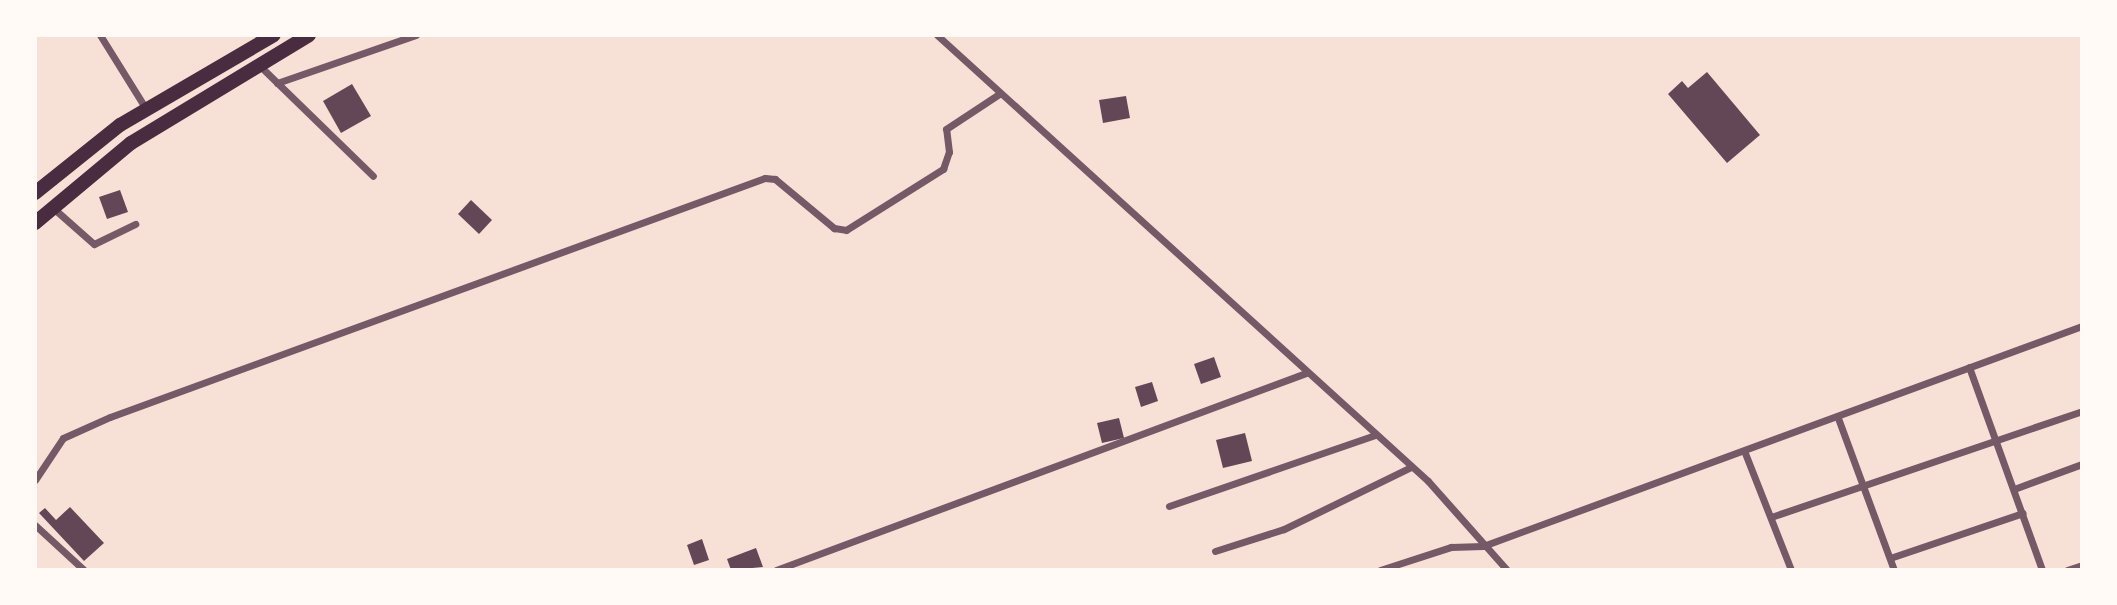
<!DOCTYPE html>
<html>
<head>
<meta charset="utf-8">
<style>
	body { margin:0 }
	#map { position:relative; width:2117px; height:605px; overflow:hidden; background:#f7e1d7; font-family:"Titillium Web",sans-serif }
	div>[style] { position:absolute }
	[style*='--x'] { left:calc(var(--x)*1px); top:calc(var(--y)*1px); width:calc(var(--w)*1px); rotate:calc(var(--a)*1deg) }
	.building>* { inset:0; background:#644757 }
	.minor>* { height:7px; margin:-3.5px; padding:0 3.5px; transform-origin:3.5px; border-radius:3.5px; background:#755966 }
	.trunk>* { height:14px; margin:-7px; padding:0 7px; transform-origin:7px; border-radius:7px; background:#4a2c40 }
	span { translate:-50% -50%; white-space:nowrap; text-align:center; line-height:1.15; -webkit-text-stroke:6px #fffaf5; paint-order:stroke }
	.frame { position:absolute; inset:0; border:37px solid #fffaf5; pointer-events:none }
</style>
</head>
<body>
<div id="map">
	<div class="building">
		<i style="clip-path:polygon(1707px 72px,1760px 135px,1727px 163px,1668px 94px,1682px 81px,1688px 88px)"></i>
		<i style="clip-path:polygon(352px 84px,371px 116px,341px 133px,323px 101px)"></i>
		<i style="clip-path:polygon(1126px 96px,1130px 118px,1103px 123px,1099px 100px)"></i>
		<i style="clip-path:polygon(120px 190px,128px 212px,107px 219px,99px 197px)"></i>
		<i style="clip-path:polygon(471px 200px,492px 220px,479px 234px,458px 214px)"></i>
		<i style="clip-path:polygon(1214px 357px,1221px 377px,1201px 384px,1194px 364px)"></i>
		<i style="clip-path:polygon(1152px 382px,1158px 401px,1141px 407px,1135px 387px)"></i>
		<i style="clip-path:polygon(1119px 418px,1124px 438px,1102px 443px,1097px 423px)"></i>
		<i style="clip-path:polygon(1245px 433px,1252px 461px,1223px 468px,1216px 440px)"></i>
		<i style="clip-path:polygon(70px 507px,104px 543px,84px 561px,39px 513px,45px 508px,56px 520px)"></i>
		<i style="clip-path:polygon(702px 539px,709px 560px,694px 565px,687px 545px)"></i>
		<i style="clip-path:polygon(756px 548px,763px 567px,731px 570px,727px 559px)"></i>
	</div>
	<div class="minor">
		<i style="--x:100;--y:35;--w:87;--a:58.1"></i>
		<i style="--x:937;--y:35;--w:663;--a:42.25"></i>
		<i style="--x:1428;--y:481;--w:119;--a:48.4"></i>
		<i style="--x:261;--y:67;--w:156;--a:44.2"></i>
		<i style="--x:277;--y:83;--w:147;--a:-19.1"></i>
		<i style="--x:52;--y:207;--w:56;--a:41.4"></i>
		<i style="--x:94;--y:244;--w:46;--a:-26"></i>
		<i style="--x:1969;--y:367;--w:216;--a:70.2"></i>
		<i style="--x:1838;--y:418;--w:162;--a:69.8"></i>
		<i style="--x:1745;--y:453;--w:126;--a:68.5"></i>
		<i style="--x:35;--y:480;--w:50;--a:-56.3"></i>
		<i style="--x:63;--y:438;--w:51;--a:-24.1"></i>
		<i style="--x:110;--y:417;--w:697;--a:-20.05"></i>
		<i style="--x:765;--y:178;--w:10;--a:6"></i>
		<i style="--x:775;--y:179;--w:77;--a:39.7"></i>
		<i style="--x:834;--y:228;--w:12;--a:9"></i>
		<i style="--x:846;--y:230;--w:115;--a:-32.2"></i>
		<i style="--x:943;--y:169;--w:18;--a:-71"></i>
		<i style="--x:949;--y:152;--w:23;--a:-97"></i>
		<i style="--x:946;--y:129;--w:64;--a:-33.4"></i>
		<i style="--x:2014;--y:489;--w:72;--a:-20.2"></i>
		<i style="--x:1169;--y:506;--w:218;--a:-19"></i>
		<i style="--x:1771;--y:517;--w:329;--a:-18.8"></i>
		<i style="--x:35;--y:525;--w:67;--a:42.6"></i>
		<i style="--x:1215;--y:551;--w:72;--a:-17.7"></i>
		<i style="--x:1284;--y:529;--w:141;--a:-26"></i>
		<i style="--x:1890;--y:558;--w:140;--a:-18.7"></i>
		<i style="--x:776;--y:570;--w:565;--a:-20.39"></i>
		<i style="--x:1380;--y:570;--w:75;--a:-17.9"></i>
		<i style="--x:1451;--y:547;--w:32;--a:-2"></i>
		<i style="--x:1483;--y:546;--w:638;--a:-20.17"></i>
		<i style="--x:2067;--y:570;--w:16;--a:-18"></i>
	</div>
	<div class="trunk">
		<i style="--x:35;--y:193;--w:109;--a:-38.7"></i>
		<i style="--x:120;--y:125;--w:178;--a:-30.3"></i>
		<i style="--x:35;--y:223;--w:125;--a:-39.8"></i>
		<i style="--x:131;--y:143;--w:208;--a:-31.2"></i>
	</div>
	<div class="frame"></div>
</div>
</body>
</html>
